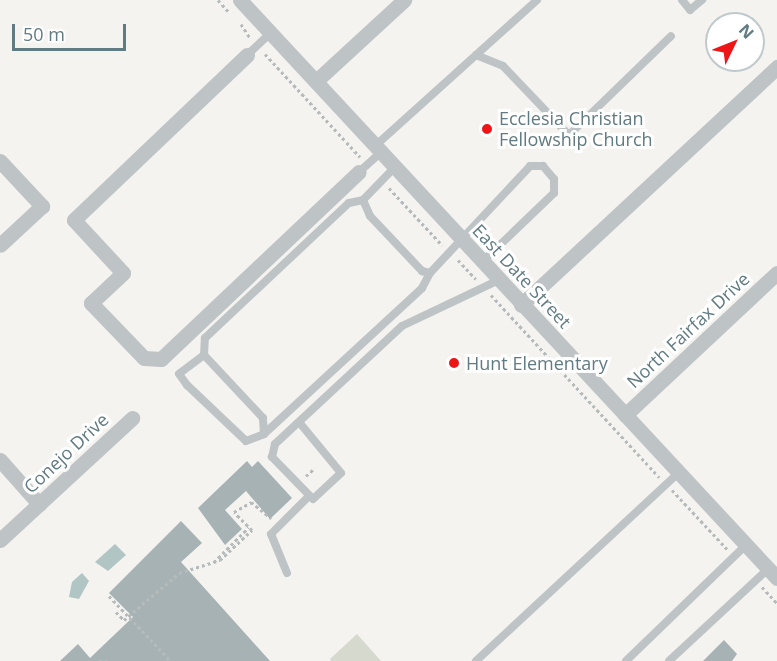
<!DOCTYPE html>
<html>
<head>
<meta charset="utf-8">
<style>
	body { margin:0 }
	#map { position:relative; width:777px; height:661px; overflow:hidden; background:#f4f3ef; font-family:"Open Sans",sans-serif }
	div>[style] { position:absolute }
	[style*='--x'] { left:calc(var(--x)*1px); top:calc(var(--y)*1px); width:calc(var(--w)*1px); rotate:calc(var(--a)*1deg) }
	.green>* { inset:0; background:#d5d9ce }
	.water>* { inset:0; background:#b1c5c5 }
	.building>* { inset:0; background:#a7b2b4 }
	.path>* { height:3px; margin-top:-1.5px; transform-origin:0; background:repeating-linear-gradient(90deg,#b5babb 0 3px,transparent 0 6px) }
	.lane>* { height:8px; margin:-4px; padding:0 4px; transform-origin:4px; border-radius:4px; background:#bec4c6 }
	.street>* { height:15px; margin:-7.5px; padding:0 7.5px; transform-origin:7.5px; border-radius:7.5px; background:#bec4c6 }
	.dots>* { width:16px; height:16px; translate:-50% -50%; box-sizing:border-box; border:3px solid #fff; border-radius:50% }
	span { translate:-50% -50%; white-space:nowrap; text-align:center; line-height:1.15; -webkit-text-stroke:6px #fff; paint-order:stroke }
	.poi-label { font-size:18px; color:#617b82 }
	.left { translate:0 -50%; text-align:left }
	.street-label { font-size:18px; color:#617b82 }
	.north { position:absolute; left:705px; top:12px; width:60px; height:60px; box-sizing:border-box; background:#fff; border:2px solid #c0cacd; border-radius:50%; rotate:47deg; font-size:16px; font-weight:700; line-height:24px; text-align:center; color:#617b82 }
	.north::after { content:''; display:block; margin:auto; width:21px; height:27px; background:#ee1517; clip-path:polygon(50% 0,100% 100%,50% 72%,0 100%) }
	.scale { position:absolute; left:12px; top:24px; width:114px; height:27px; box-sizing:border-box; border:3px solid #617b82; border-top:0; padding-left:8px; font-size:18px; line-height:21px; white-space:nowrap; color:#617b82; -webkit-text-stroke:4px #fff; paint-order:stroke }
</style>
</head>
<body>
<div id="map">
	<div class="green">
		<i style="clip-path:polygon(357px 634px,381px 661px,331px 661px,330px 659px)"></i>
	</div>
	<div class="water">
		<i style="clip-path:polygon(115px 544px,126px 555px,108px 571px,95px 562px)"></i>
		<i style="clip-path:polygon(82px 573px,89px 581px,79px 599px,69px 597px,72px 582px)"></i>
	</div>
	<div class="building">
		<i style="clip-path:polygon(247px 461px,252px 467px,258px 461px,292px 498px,270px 519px,246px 491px,225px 510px,242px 529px,225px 545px,198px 508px)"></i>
		<i style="clip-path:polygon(181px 521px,202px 543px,181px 562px,270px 661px,60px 661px,78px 644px,90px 658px,133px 617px,109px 593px)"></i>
		<i style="clip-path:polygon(724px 640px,737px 654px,732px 661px,703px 661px)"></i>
	</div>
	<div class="path">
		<i style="--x:218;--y:0;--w:15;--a:48"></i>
		<i style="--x:241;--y:24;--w:17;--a:57"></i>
		<i style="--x:265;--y:54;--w:140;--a:47.3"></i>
		<i style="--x:389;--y:188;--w:78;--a:47.1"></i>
		<i style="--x:458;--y:260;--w:26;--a:47"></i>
		<i style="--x:491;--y:295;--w:248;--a:47.3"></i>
		<i style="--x:306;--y:476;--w:12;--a:-42"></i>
		<i style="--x:672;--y:490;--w:81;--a:47"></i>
		<i style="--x:214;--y:562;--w:49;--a:-45"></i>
		<i style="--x:762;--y:587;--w:22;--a:47"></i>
		<i style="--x:109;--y:596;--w:90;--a:46.4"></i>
		<i style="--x:116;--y:612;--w:11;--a:45"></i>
		<i style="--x:124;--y:620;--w:72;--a:-40.5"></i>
		<i style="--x:179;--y:573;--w:43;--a:-17.6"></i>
		<i style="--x:220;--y:560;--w:44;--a:-43.2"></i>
		<i style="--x:252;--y:530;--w:25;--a:-135"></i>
		<i style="--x:234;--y:512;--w:20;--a:-30"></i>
		<i style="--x:251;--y:502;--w:26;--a:39"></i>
		<i style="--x:99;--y:661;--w:8;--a:0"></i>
	</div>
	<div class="lane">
		<i style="--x:682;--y:0;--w:13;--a:51"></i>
		<i style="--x:690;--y:10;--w:16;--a:-40"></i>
		<i style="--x:247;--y:55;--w:33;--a:-43"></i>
		<i style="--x:476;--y:55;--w:29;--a:22"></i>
		<i style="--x:503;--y:66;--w:95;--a:46.3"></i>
		<i style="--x:569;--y:135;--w:142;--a:-44.1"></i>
		<i style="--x:375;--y:146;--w:218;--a:-42"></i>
		<i style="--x:395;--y:167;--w:46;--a:134.1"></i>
		<i style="--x:363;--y:200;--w:17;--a:66"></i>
		<i style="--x:370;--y:216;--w:76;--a:46.6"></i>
		<i style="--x:422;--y:271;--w:8;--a:14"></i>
		<i style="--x:430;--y:273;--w:146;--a:-46.9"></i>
		<i style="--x:530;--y:166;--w:13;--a:0"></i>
		<i style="--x:543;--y:166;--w:17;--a:50"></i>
		<i style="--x:554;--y:179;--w:14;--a:90"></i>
		<i style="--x:554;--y:193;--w:100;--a:136.2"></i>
		<i style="--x:359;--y:172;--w:30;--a:-42"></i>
		<i style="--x:204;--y:355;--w:31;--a:143"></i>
		<i style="--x:179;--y:374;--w:14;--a:54"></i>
		<i style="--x:187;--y:385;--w:81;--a:43.5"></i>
		<i style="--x:246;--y:441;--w:19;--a:-21"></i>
		<i style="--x:264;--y:434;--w:16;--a:-94"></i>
		<i style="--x:263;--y:418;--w:86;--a:-133.1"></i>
		<i style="--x:204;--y:355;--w:17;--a:-87"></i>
		<i style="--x:205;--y:338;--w:197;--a:-43.2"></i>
		<i style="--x:349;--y:203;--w:14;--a:-12"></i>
		<i style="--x:299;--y:422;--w:66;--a:50.5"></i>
		<i style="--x:341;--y:473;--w:38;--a:137"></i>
		<i style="--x:313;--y:499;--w:59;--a:-134.3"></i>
		<i style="--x:272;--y:457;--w:13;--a:-77"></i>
		<i style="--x:275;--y:444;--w:173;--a:-42.9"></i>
		<i style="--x:402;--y:326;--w:107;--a:-25.4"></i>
		<i style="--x:264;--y:434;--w:215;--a:-42.7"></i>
		<i style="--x:422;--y:288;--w:17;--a:-62"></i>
		<i style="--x:287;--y:573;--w:42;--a:-112.3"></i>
		<i style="--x:271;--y:534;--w:52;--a:-45"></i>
		<i style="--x:476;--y:661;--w:276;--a:-42.9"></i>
		<i style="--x:626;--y:661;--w:167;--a:-44"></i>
		<i style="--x:669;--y:661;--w:135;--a:-42.9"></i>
	</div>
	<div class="street">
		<i style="--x:240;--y:0;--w:789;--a:47.11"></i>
		<i style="--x:247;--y:55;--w:239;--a:136.4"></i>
		<i style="--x:74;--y:220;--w:72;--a:47.2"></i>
		<i style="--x:123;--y:273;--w:44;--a:136.8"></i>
		<i style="--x:91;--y:303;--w:76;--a:46.1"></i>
		<i style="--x:144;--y:358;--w:17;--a:3"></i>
		<i style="--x:161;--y:359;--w:272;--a:-43.4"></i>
		<i style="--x:316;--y:81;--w:120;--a:-42.6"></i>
		<i style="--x:0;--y:161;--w:62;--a:47"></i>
		<i style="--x:42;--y:206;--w:57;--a:137.1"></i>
		<i style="--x:521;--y:305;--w:350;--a:-42.9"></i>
		<i style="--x:625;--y:415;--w:208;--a:-43.1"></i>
		<i style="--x:0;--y:460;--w:59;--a:48.4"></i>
		<i style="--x:0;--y:540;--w:180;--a:-42.7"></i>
	</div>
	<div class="dots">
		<i style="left:487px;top:129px;background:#ee1517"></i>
		<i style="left:454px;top:363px;background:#ee1517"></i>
	</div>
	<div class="poi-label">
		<span class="left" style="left:499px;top:129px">Ecclesia Christian<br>Fellowship Church</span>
		<span class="left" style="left:466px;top:363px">Hunt Elementary</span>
	</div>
	<div class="street-label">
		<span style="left:522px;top:276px;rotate:47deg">East Date Street</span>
		<span style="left:688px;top:330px;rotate:-43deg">North Fairfax Drive</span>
		<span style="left:66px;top:453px;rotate:-43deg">Conejo Drive</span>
	</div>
	<div class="north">N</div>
	<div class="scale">50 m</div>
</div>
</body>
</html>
